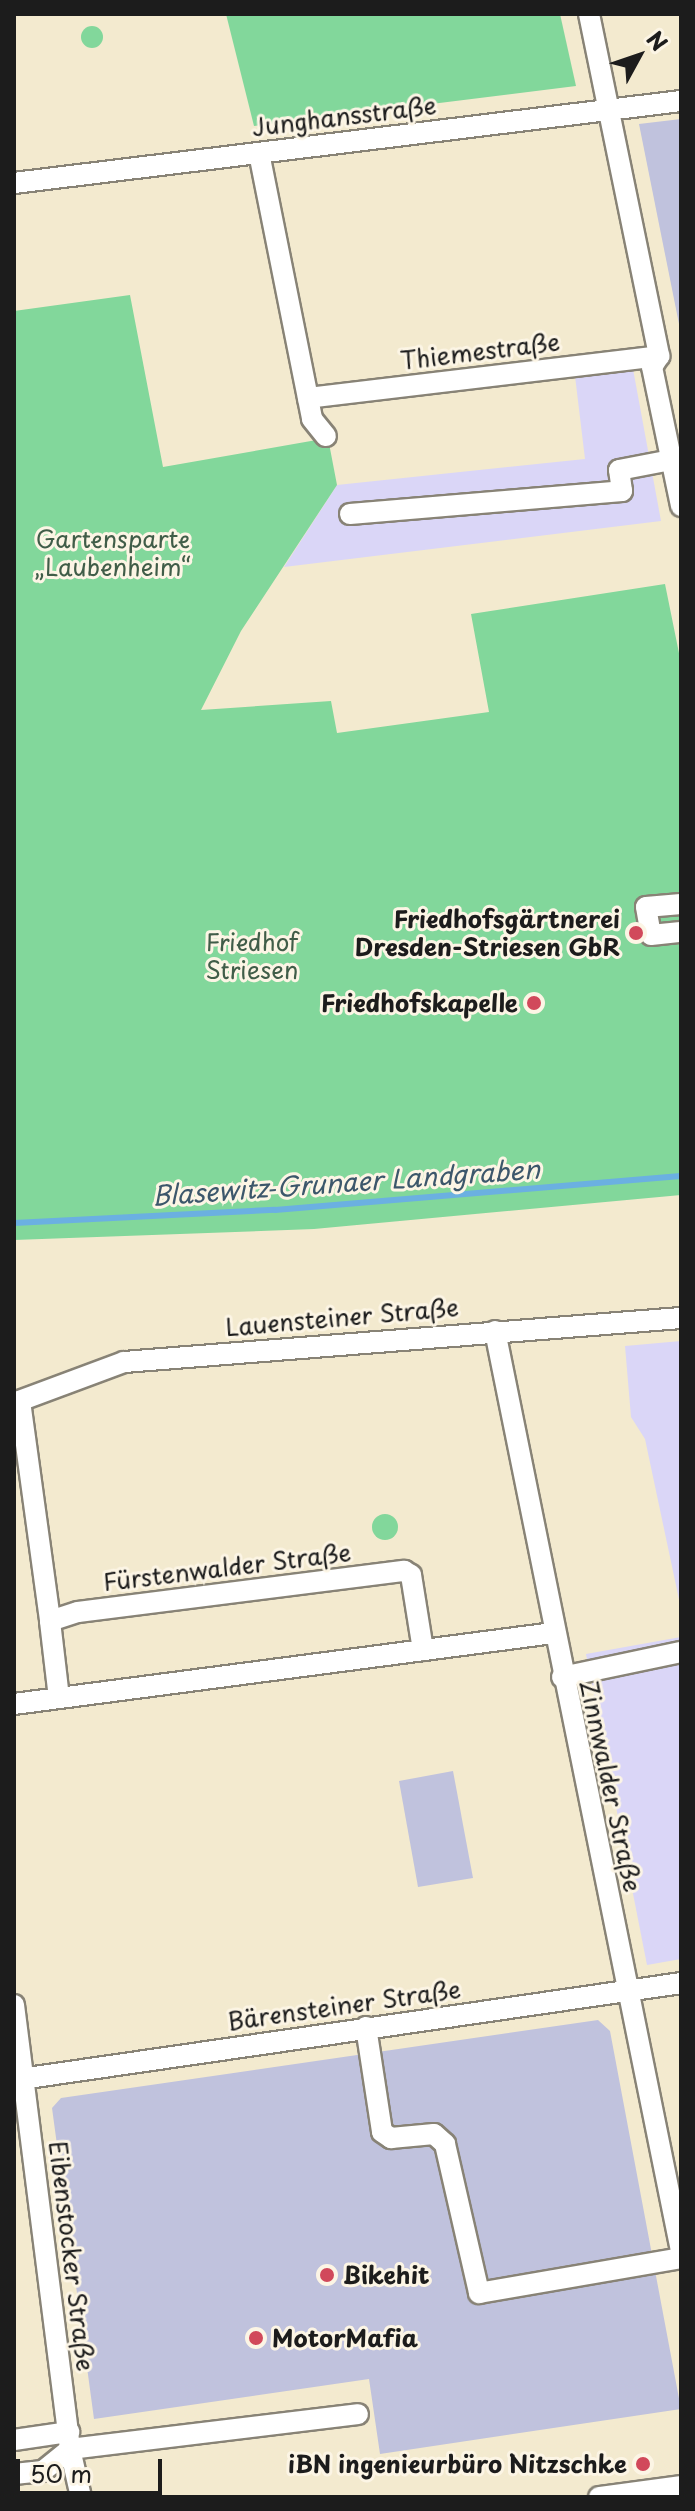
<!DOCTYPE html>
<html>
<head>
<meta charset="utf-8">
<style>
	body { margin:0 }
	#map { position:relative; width:695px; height:2511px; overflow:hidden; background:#f3eacf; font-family:"Playpen Sans",sans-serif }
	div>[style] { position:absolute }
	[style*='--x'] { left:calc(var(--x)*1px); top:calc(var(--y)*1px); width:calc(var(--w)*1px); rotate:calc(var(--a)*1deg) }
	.built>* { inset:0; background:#dad6f7 }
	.industrial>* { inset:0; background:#c0c2dd }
	.green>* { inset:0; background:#82d79b }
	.round { border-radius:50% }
	.stream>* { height:6px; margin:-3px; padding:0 3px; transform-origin:3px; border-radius:3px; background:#6bb0e1 }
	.roads { filter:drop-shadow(2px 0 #888376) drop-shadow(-2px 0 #888376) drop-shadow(0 2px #888376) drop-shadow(0 -2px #888376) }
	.minor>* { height:20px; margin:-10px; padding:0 10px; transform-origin:10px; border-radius:10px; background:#fff }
	.dots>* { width:22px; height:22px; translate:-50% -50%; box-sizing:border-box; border:4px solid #fcf5e5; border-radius:50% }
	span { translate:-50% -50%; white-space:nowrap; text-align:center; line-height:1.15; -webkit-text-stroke:6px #fcf5e5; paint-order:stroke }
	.street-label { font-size:24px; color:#1c1c1c }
	.park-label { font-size:24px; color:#405d48 }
	.poi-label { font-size:24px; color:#1c1c1c; font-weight:700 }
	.right { translate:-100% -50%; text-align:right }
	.left { translate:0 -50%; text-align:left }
	.water-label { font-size:26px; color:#3c576b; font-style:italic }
	.frame { position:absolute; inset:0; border:16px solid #1c1c1c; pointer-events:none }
	.north { position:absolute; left:599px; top:16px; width:80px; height:80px; -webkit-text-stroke:6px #fcf5e5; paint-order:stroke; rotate:50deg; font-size:22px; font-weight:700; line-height:32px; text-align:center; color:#1c1c1c }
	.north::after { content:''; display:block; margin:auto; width:28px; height:36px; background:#1c1c1c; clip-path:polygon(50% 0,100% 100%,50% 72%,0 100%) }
	.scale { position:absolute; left:16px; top:2459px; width:146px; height:36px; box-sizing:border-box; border:4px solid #1c1c1c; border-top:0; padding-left:10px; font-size:24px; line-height:28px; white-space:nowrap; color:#1c1c1c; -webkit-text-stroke:6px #fcf5e5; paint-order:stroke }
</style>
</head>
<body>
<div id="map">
	<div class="built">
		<i style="clip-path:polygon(633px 369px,661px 521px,284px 567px,337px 485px,585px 459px,575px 376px)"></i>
		<i style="clip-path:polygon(681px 1341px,681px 1609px,645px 1439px,631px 1417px,625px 1346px)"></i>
		<i style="clip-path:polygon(681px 1637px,681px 1959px,647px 1965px,586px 1654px)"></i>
	</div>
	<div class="industrial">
		<i style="clip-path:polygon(681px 119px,681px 334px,639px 124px)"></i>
		<i style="clip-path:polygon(453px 1771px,473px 1878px,418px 1887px,399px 1781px)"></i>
		<i style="clip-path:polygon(598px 2020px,610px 2031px,681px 2409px,380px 2454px,369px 2379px,94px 2419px,52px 2108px,61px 2098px)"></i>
	</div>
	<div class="green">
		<i style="clip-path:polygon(226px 14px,560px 14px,576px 86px,254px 126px)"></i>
		<i class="round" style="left:81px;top:26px;width:22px;height:22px"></i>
		<i style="clip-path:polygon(130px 295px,163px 467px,328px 438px,337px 485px,241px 631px,201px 710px,331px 701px,337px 733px,489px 712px,471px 614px,665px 584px,681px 663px,681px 1195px,314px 1229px,14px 1240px,14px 311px)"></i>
		<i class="round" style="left:372px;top:1514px;width:26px;height:26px"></i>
	</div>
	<div class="stream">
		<i style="--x:14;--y:1223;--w:261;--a:-2.9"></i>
		<i style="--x:275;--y:1210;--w:407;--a:-4.8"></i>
	</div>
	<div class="roads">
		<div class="minor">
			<i style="--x:589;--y:14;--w:349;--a:78.4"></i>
			<i style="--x:659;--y:356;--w:13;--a:122"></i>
			<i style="--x:652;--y:367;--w:142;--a:78.2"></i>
			<i style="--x:259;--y:153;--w:271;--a:78.7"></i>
			<i style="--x:312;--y:419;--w:22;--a:51"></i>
			<i style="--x:14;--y:183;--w:672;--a:-7.01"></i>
			<i style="--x:308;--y:398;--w:354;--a:-6.8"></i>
			<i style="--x:350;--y:514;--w:273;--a:-4.8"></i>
			<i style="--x:622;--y:491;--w:21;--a:-98"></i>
			<i style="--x:619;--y:470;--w:53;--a:-10.9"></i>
			<i style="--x:681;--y:904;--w:35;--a:175"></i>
			<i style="--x:646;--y:907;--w:28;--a:80"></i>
			<i style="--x:651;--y:935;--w:30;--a:-6"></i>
			<i style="--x:495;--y:1331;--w:939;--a:78.57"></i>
			<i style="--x:20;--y:1401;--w:222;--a:82.2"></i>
			<i style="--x:14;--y:1403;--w:117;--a:-20.4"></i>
			<i style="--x:124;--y:1362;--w:559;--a:-4.52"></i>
			<i style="--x:562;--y:1677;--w:122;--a:-11.9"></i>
			<i style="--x:59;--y:1698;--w:78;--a:-96.7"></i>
			<i style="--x:50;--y:1621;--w:29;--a:-18"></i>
			<i style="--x:78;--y:1612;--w:329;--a:-7.2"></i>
			<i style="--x:404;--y:1571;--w:8;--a:30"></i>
			<i style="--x:411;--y:1575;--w:76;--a:80.9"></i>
			<i style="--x:14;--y:1704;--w:544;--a:-7.5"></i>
			<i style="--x:14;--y:2005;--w:448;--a:82.8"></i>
			<i style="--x:70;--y:2449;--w:49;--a:77.1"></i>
			<i style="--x:366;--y:2027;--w:106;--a:81.3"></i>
			<i style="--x:382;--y:2132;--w:11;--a:34"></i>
			<i style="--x:391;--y:2138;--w:43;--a:-5.3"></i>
			<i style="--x:434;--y:2134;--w:15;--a:42"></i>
			<i style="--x:445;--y:2144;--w:153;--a:77.1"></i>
			<i style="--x:479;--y:2293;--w:205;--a:-9.8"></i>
			<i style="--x:14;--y:2080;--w:674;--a:-8.27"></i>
			<i style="--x:14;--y:2440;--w:56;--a:-8.3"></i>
			<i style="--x:70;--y:2449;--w:290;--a:-6.9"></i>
			<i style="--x:14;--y:2474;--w:29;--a:-6"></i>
			<i style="--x:43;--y:2471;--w:35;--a:-39"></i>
			<i style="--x:599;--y:2497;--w:83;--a:-7.6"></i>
		</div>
	</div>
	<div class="dots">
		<i style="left:636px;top:933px;background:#d1495b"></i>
		<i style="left:534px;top:1003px;background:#d1495b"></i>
		<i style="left:327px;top:2275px;background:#d1495b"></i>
		<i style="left:256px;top:2338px;background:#d1495b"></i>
		<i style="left:643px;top:2464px;background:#d1495b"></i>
	</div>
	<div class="street-label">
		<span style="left:344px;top:116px;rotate:-7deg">Junghansstraße</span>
		<span style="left:480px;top:351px;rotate:-7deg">Thiemestraße</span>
		<span style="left:342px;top:1317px;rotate:-5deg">Lauensteiner Straße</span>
		<span style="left:227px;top:1567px;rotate:-7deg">Fürstenwalder Straße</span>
		<span style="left:611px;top:1786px;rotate:78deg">Zinnwalder Straße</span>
		<span style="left:344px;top:2005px;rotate:-8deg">Bärensteiner Straße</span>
		<span style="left:72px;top:2256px;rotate:83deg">Eibenstocker Straße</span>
	</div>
	<div class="park-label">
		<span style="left:113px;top:553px">Gartensparte<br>„Laubenheim“</span>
		<span style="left:252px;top:956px">Friedhof<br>Striesen</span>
	</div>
	<div class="poi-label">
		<span class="right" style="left:620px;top:933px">Friedhofsgärtnerei<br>Dresden-Striesen GbR</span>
		<span class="right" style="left:518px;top:1003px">Friedhofskapelle</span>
		<span class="left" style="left:343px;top:2275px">Bikehit</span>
		<span class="left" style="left:272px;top:2338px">MotorMafia</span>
		<span class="right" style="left:627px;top:2464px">iBN ingenieurbüro Nitzschke</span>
	</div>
	<div class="water-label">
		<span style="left:346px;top:1182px;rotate:-4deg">Blasewitz‐Grunaer Landgraben</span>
	</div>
	<div class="frame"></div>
	<div class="north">N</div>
	<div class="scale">50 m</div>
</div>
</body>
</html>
